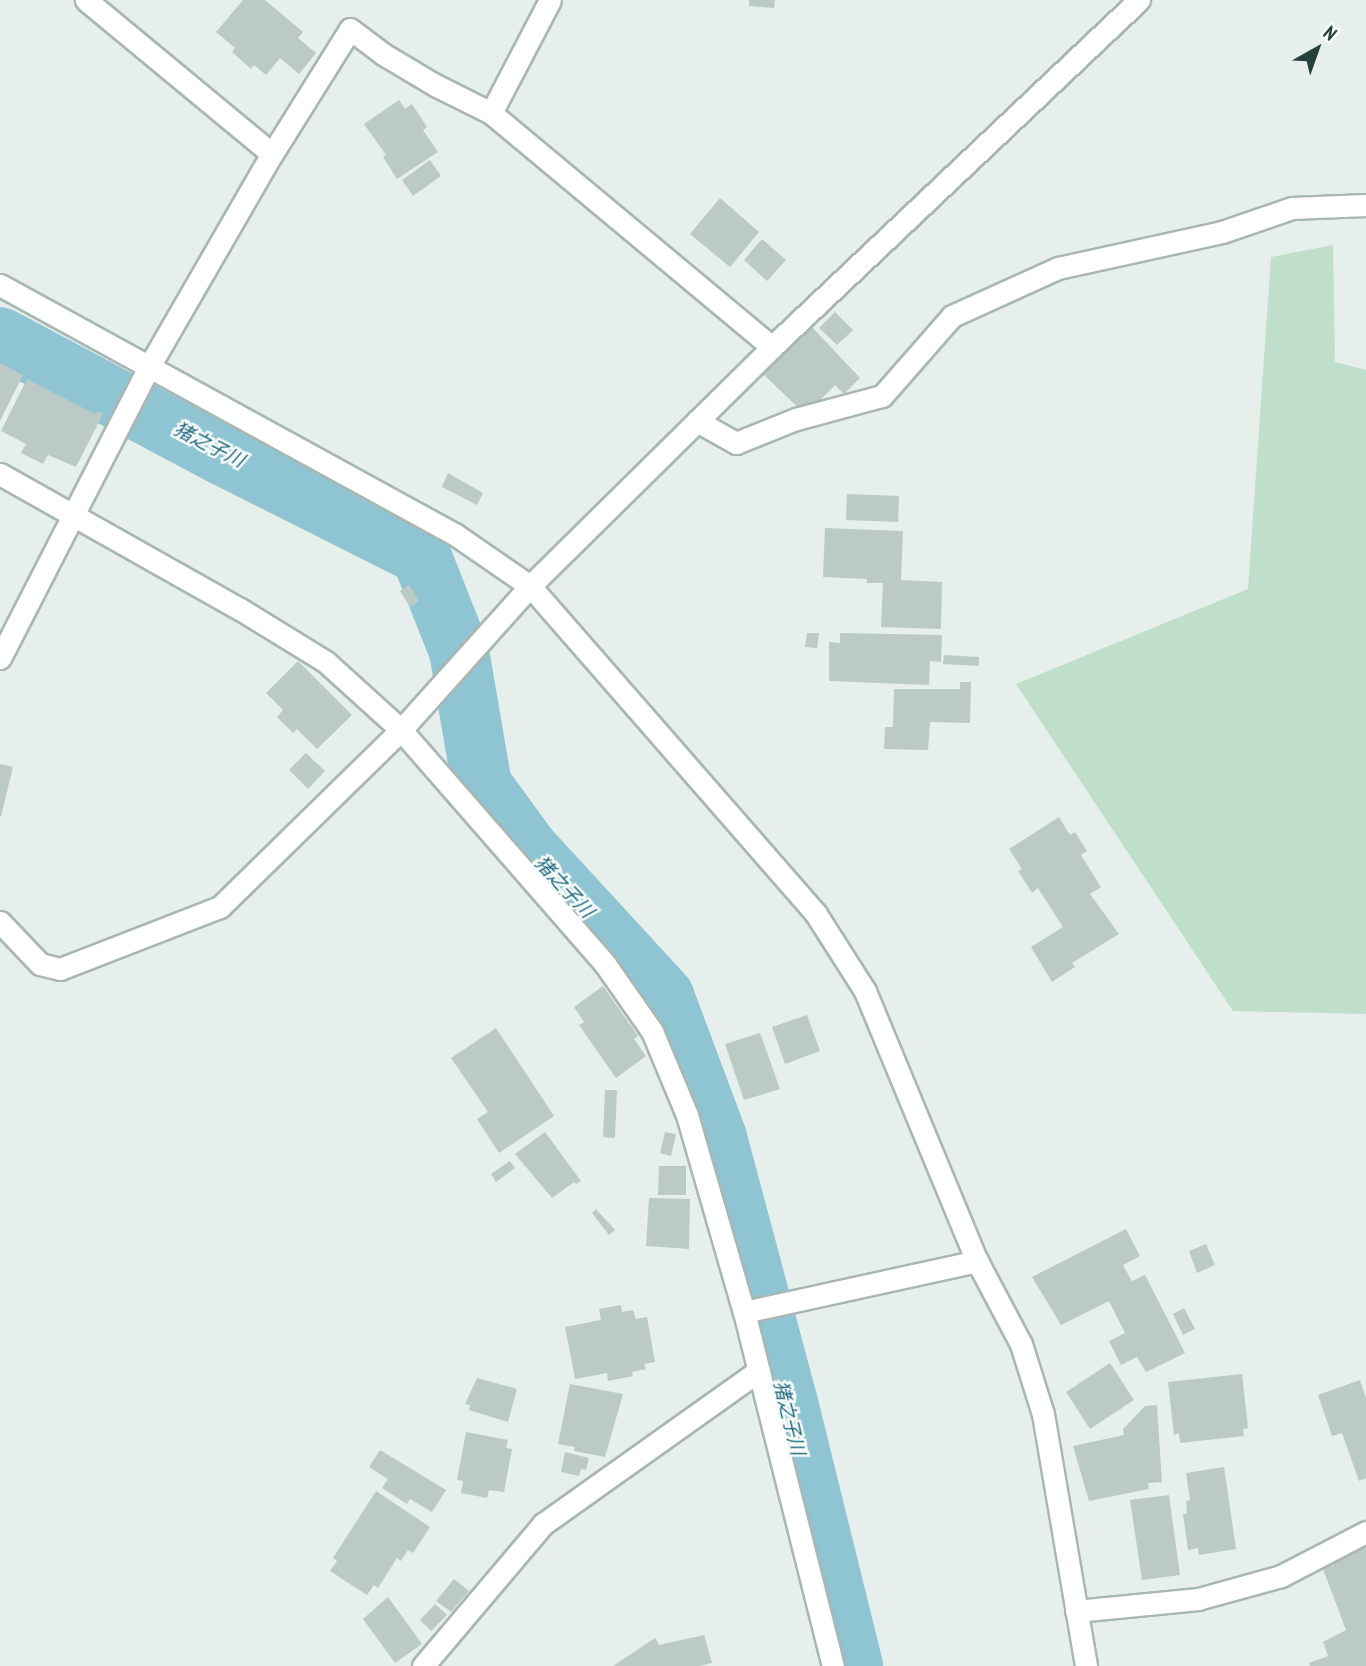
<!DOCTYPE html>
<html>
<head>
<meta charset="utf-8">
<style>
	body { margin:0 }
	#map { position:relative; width:1366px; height:1666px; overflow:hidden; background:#e6efeb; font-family:"PT Sans Narrow","Noto Sans JP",sans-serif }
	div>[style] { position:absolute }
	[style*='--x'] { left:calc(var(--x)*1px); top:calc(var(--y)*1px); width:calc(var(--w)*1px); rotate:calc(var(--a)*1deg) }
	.green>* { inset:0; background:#bfdfca }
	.river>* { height:60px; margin:-30px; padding:0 30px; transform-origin:30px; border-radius:30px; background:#8fc4d3 }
	.building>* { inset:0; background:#bbcac5 }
	.roads { filter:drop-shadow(2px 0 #a8b7b3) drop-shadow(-2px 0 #a8b7b3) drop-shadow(0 2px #a8b7b3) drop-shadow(0 -2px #a8b7b3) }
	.minor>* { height:21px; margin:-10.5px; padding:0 10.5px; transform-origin:10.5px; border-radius:10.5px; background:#fff }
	span { translate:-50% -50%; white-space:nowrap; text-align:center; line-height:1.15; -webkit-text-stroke:5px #f7fbf9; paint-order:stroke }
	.water-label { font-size:19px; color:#1e687e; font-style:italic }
	.north { position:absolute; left:1282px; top:14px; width:70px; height:70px; -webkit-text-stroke:5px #f7fbf9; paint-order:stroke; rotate:40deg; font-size:19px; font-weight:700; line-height:28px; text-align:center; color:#24413b }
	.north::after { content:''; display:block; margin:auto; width:24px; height:32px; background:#24413b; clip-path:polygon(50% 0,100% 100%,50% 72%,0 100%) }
</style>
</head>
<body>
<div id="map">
	<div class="green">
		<i style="clip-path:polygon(1333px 245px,1335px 362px,1366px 370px,1366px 1014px,1233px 1011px,1016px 684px,1248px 589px,1271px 257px)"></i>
	</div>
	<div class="river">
		<i style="--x:0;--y:337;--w:256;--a:28"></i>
		<i style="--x:226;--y:457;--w:218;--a:26.7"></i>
		<i style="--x:421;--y:555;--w:103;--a:68.4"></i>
		<i style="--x:459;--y:651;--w:136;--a:80.3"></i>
		<i style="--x:482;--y:785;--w:78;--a:53.9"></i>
		<i style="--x:528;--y:848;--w:201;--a:47.4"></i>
		<i style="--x:664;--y:996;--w:152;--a:69.5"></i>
		<i style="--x:717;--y:1138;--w:274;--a:75"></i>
		<i style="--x:788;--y:1403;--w:271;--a:76.1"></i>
	</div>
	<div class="building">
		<i style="clip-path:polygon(243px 0,265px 0,303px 32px,298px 38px,316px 53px,299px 74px,280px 58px,266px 75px,254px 65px,251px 69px,232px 52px,235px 48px,216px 32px)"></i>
		<i style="clip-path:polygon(749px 0,775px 0,774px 8px,749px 6px)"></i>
		<i style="clip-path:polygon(399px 100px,405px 109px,412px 104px,427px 127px,423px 130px,438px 152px,397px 179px,383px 157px,386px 155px,364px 124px)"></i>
		<i style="clip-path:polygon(430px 160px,441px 176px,413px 196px,402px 180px)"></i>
		<i style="clip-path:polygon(720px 198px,759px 232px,730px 267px,690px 234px)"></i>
		<i style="clip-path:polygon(762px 239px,786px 260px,767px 281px,744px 260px)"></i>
		<i style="clip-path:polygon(835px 312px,853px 330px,837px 345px,819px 328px)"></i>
		<i style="clip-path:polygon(811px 326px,860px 378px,844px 394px,835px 385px,806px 415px,764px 375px)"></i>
		<i style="clip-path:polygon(0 363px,23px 375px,0 421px)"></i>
		<i style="clip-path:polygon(27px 379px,95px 414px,97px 411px,103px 414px,76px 467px,48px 455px,43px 464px,21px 453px,26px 444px,1px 431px)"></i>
		<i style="clip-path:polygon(448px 473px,483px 493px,477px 505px,442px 487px)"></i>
		<i style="clip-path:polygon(847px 494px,899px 496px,898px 522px,846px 520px)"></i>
		<i style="clip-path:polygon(825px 528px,903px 531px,901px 580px,942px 582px,941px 629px,881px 627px,883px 583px,867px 583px,867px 579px,823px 577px)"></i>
		<i style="clip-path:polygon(409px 585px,419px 601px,410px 607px,400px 591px)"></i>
		<i style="clip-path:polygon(807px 633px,819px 633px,817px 648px,805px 647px)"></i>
		<i style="clip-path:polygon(840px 633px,942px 635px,941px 662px,930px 661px,929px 685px,829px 681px,829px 642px,840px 643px)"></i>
		<i style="clip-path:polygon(944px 655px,979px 657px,979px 666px,943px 664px)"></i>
		<i style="clip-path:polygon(298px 661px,352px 715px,317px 749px,297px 729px,293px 733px,277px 717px,283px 710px,266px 693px)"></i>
		<i style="clip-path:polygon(960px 682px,971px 682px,970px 723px,930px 722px,928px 750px,884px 749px,885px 727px,893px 727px,894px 689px,960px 689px)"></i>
		<i style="clip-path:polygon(306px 753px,325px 771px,308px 789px,289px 770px)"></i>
		<i style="clip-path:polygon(0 764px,13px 767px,1px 816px,0 816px)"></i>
		<i style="clip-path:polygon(1059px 817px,1070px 835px,1075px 832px,1087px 851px,1081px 855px,1101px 887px,1090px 894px,1119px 934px,1072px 963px,1075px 967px,1052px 982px,1031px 947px,1063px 927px,1038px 888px,1032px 893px,1018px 871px,1022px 869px,1009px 849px)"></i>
		<i style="clip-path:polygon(603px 986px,638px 1036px,634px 1039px,646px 1056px,616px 1078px,579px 1025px,584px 1022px,574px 1007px)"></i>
		<i style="clip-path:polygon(807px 1015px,820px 1051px,785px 1064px,772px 1027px)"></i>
		<i style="clip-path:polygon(496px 1028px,554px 1116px,499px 1153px,477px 1119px,488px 1112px,451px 1058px)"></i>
		<i style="clip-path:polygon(760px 1033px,780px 1089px,744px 1100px,725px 1044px)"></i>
		<i style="clip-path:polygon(605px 1090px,617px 1090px,615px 1138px,603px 1137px)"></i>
		<i style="clip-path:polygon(545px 1132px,581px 1181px,576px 1184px,574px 1182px,552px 1198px,515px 1154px)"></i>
		<i style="clip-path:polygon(665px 1132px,676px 1134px,671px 1156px,660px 1153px)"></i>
		<i style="clip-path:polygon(510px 1161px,515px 1168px,496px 1182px,491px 1174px)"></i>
		<i style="clip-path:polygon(659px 1166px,686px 1166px,686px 1195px,658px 1195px)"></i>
		<i style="clip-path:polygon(649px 1198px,690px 1199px,689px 1249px,646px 1246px)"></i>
		<i style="clip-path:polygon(596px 1209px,615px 1230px,609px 1235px,592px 1213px)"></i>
		<i style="clip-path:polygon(1126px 1229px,1140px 1256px,1123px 1265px,1132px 1281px,1145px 1275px,1185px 1353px,1146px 1372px,1137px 1357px,1121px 1365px,1109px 1341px,1125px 1333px,1109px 1301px,1061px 1325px,1032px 1277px)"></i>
		<i style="clip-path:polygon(1206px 1244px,1215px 1265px,1197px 1273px,1189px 1251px)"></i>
		<i style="clip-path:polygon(621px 1305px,622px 1312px,633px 1310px,636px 1319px,647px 1317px,655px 1362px,644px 1364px,646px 1369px,632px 1372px,633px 1376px,608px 1381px,607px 1373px,575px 1379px,565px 1327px,601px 1320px,599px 1309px)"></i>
		<i style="clip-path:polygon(1184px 1308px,1195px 1329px,1183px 1335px,1173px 1314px)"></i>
		<i style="clip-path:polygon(1110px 1363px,1134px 1400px,1090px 1429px,1066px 1392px)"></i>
		<i style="clip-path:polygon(1242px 1374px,1248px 1428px,1243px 1429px,1244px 1436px,1180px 1443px,1179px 1433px,1174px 1435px,1168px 1382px)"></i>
		<i style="clip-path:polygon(477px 1378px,517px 1389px,508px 1422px,469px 1410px,470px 1405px,465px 1404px)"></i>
		<i style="clip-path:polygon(1360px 1380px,1366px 1398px,1366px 1478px,1359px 1481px,1342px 1433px,1332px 1436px,1318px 1395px)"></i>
		<i style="clip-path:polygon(570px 1384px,623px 1394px,605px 1457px,574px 1451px,575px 1447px,558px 1444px)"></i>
		<i style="clip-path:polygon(1157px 1405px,1162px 1482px,1148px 1483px,1149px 1489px,1089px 1501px,1073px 1446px,1124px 1435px,1123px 1429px,1145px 1406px)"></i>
		<i style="clip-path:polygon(466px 1432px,508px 1440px,506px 1448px,512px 1449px,504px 1492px,489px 1490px,487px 1498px,461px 1493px,463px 1481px,457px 1480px)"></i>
		<i style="clip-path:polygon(380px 1450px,446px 1490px,432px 1512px,410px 1499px,407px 1504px,382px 1488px,388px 1479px,369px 1467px)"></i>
		<i style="clip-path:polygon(565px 1452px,589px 1458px,586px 1470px,581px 1469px,579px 1476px,561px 1472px)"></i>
		<i style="clip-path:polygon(1224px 1467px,1236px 1549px,1199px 1555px,1198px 1548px,1188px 1550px,1183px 1514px,1187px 1514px,1186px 1501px,1190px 1500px,1186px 1473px)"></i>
		<i style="clip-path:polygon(376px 1491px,430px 1527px,413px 1553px,408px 1550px,401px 1561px,397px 1558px,378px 1588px,374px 1585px,367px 1595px,330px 1571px,337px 1561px,333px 1558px)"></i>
		<i style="clip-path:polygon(1169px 1495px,1180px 1575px,1142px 1580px,1130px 1500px)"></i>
		<i style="clip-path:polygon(1366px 1548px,1366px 1666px,1310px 1666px,1309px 1663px,1328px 1656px,1323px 1642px,1346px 1630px,1323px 1569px,1334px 1565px,1333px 1561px)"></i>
		<i style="clip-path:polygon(454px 1579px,469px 1591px,451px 1612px,436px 1601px)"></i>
		<i style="clip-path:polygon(388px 1597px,422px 1644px,395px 1663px,363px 1619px)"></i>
		<i style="clip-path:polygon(435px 1604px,447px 1615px,431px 1631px,420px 1620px)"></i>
		<i style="clip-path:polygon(704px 1635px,712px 1663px,699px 1666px,613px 1666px,655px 1638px,659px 1645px)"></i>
	</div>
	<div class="roads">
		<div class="minor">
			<i style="--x:86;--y:0;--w:241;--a:39.6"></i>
			<i style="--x:491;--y:113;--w:127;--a:-62.4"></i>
			<i style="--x:0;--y:285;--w:520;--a:28.73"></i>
			<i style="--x:456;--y:535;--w:90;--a:34.6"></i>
			<i style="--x:530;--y:586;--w:435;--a:48.9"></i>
			<i style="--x:816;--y:914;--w:91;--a:57.5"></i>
			<i style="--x:865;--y:991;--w:292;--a:67.5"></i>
			<i style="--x:977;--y:1261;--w:94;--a:62.1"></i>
			<i style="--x:1021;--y:1344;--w:73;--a:72.6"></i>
			<i style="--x:1043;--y:1414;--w:256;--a:80.3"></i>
			<i style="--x:697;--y:421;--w:45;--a:29.4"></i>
			<i style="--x:736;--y:443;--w:65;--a:-21.8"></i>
			<i style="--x:796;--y:419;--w:89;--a:-15"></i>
			<i style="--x:882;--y:396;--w:106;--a:-48.8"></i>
			<i style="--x:952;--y:316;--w:116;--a:-24.4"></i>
			<i style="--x:1058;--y:268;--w:168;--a:-12.4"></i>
			<i style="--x:1222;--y:232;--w:74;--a:-18.9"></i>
			<i style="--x:1292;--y:208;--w:74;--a:-2.3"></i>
			<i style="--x:0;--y:474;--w:275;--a:29.4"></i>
			<i style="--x:240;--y:609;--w:101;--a:31.6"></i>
			<i style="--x:326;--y:662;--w:101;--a:42.2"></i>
			<i style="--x:401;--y:730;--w:310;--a:48.9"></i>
			<i style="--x:605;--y:964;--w:82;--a:55"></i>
			<i style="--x:652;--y:1031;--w:91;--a:67.4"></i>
			<i style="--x:687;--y:1115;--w:205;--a:73.9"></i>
			<i style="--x:744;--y:1312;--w:365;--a:75.9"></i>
			<i style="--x:0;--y:658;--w:329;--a:-62.9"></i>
			<i style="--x:150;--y:365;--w:244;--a:-60"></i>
			<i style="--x:272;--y:154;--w:147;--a:-58"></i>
			<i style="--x:350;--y:29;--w:41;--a:37.1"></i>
			<i style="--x:383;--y:54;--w:61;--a:30.8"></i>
			<i style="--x:435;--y:85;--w:63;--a:26.6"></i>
			<i style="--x:491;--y:113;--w:366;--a:39.8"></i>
			<i style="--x:0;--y:922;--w:58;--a:46.4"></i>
			<i style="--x:40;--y:964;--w:21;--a:14"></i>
			<i style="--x:60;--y:969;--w:172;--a:-21.2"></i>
			<i style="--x:220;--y:907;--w:253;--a:-44.4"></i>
			<i style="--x:401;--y:730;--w:193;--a:-48.1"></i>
			<i style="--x:530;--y:586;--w:340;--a:-44.6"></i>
			<i style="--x:772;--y:347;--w:505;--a:-43.4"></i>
			<i style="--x:744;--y:1312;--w:239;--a:-12.3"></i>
			<i style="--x:1076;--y:1611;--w:123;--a:-5.6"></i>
			<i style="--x:1198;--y:1599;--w:86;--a:-15.5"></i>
			<i style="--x:1281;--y:1576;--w:96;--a:-27.4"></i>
			<i style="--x:423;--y:1666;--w:186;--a:-49.8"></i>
			<i style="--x:543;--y:1524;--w:262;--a:-35.4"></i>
		</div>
	</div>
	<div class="water-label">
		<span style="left:209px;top:445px;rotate:27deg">猪之子川</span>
		<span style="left:564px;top:887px;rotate:47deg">猪之子川</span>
		<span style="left:789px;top:1418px;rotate:76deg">猪之子川</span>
	</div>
	<div class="north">N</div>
</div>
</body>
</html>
